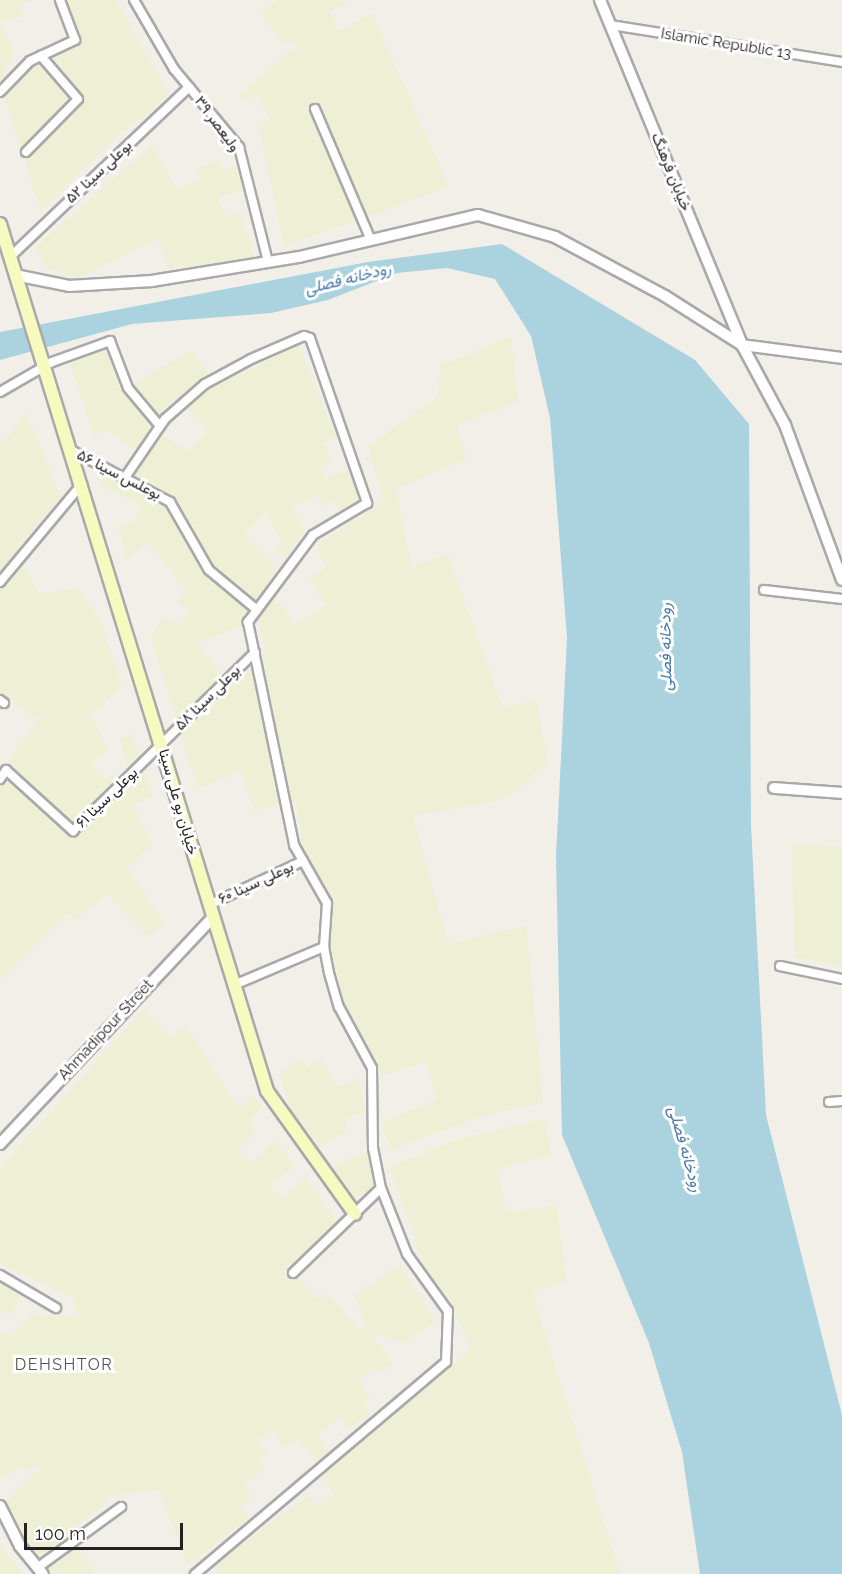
<!DOCTYPE html>
<html>
<head>
<meta charset="utf-8">
<style>
	body { margin:0 }
	#map { position:relative; width:842px; height:1574px; overflow:hidden; background:#f2efe9; font-family:Raleway,Vazirmatn,sans-serif }
	div>[style] { position:absolute }
	[style*='--x'] { left:calc(var(--x)*1px); top:calc(var(--y)*1px); width:calc(var(--w)*1px); rotate:calc(var(--a)*1deg) }
	.farmland>* { inset:0; background:#eef0d5 }
	.water>* { inset:0; background:#aad3df }
	.roads { filter:drop-shadow(2px 0 #a9a9a9) drop-shadow(-2px 0 #a9a9a9) drop-shadow(0 2px #a9a9a9) drop-shadow(0 -2px #a9a9a9) }
	.minor>* { height:8px; margin:-4px; padding:0 4px; transform-origin:4px; border-radius:4px; background:#fff }
	.tertiary>* { height:10px; margin:-5px; padding:0 5px; transform-origin:5px; border-radius:5px; background:#fff }
	.secondary>* { height:12px; margin:-6px; padding:0 6px; transform-origin:6px; border-radius:6px; background:#f7fabf }
	span { translate:-50% -50%; white-space:nowrap; text-align:center; line-height:1.15; -webkit-text-stroke:6px #fff; paint-order:stroke }
	.street-label { font-size:15px; color:#222 }
	.water-label { font-size:16px; color:#4a7aab; font-style:italic }
	.neighbourhood-label { font-size:16px; color:#555; letter-spacing:1.5px }
	.scale { position:absolute; left:24px; top:1523px; width:159px; height:27px; box-sizing:border-box; border:3px solid #222; border-top:0; padding-left:8px; font-size:18px; line-height:21px; white-space:nowrap; color:#222; -webkit-text-stroke:4px #fff; paint-order:stroke }
</style>
</head>
<body>
<div id="map">
	<div class="farmland">
		<i style="clip-path:polygon(0 0,32px 0,20px 6px,24px 16px,0 22px,14px 52px,3px 74px,14px 83px,42px 56px,75px 38px,63px 0,116px 0,169px 95px,108px 144px,41px 212px,0 82px)"></i>
		<i style="clip-path:polygon(279px 0,350px 0,330px 13px,339px 31px,372px 13px,449px 187px,284px 246px,259px 128px,270px 118px,256px 94px,243px 102px,239px 95px,298px 45px,280px 41px,260px 13px)"></i>
		<i style="clip-path:polygon(152px 145px,177px 190px,199px 179px,195px 170px,218px 160px,223px 171px,235px 165px,244px 189px,218px 198px,224px 216px,240px 212px,254px 257px,169px 269px,158px 239px,76px 279px,46px 267px,35px 247px)"></i>
		<i style="clip-path:polygon(evenodd,511px 336px,518px 402px,457px 424px,467px 459px,395px 489px,412px 566px,448px 555px,503px 709px,536px 699px,548px 763px,506px 799px,413px 816px,448px 944px,526px 925px,543px 1103px,482px 1116px,391px 1150px,382px 1123px,437px 1099px,425px 1062px,380px 1077px,346px 1006px,329px 940px,333px 905px,303px 848px,296px 801px,254px 810px,240px 771px,198px 789px,151px 638px,164px 616px,178px 626px,190px 614px,177px 601px,186px 591px,147px 541px,127px 560px,118px 527px,135px 521px,141px 506px,102px 485px,98px 470px,126px 484px,144px 458px,104px 428px,94px 438px,70px 362px,105px 348px,123px 389px,192px 350px,216px 386px,298px 345px,336px 436px,324px 444px,332px 461px,320px 468px,324px 479px,347px 470px,359px 499px,340px 510px,334px 500px,323px 506px,318px 495px,291px 508px,305px 530px,285px 558px,276px 552px,282px 541px,266px 512px,244px 534px,277px 570px,267px 583px,295px 625px,326px 605px,309px 578px,325px 567px,316px 546px,384px 502px,368px 446px,438px 396px,440px 366px,511px 336px,177px 397px,208px 430px,189px 452px,147px 424px,177px 397px,511px 336px,258px 617px,266px 658px,232px 686px,198px 644px,258px 617px)"></i>
		<i style="clip-path:polygon(26px 413px,61px 496px,17px 549px,38px 594px,78px 587px,103px 627px,122px 687px,91px 715px,108px 751px,91px 764px,104px 780px,112px 774px,123px 793px,133px 783px,119px 739px,132px 734px,152px 796px,133px 806px,153px 846px,127px 867px,164px 923px,149px 937px,107px 893px,76px 921px,68px 913px,0 981px,0 786px,15px 767px,8px 761px,38px 719px,0 693px,0 445px)"></i>
		<i style="clip-path:polygon(792px 845px,842px 847px,842px 965px,795px 958px)"></i>
		<i style="clip-path:polygon(144px 1009px,169px 1038px,185px 1025px,239px 1108px,252px 1095px,263px 1107px,248px 1122px,256px 1131px,236px 1151px,249px 1164px,276px 1141px,294px 1166px,269px 1186px,281px 1199px,305px 1178px,337px 1221px,283px 1271px,292px 1283px,298px 1278px,318px 1299px,327px 1294px,359px 1329px,365px 1323px,354px 1295px,399px 1265px,436px 1320px,404px 1343px,378px 1334px,373px 1338px,394px 1363px,379px 1374px,373px 1367px,359px 1379px,371px 1398px,363px 1405px,369px 1414px,349px 1429px,340px 1416px,318px 1435px,329px 1451px,315px 1462px,298px 1439px,285px 1448px,272px 1429px,257px 1440px,268px 1453px,259px 1461px,265px 1469px,244px 1485px,251px 1496px,240px 1506px,249px 1518px,188px 1565px,158px 1489px,108px 1496px,104px 1505px,65px 1534px,95px 1574px,50px 1574px,4px 1503px,42px 1467px,21px 1468px,0 1479px,0 1331px,13px 1336px,31px 1314px,81px 1318px,74px 1308px,75px 1299px,0 1264px,0 1168px)"></i>
		<i style="clip-path:polygon(301px 1057px,308px 1068px,321px 1058px,339px 1087px,358px 1077px,365px 1113px,345px 1118px,348px 1130px,320px 1147px,291px 1111px,280px 1073px)"></i>
		<i style="clip-path:polygon(544px 1119px,551px 1155px,496px 1169px,507px 1212px,556px 1206px,567px 1281px,532px 1292px,620px 1574px,220px 1574px,213px 1566px,308px 1495px,319px 1506px,335px 1494px,322px 1477px,470px 1350px,450px 1297px,428px 1277px,390px 1167px,459px 1139px)"></i>
		<i style="clip-path:polygon(369px 1151px,377px 1184px,354px 1200px,333px 1166px)"></i>
		<i style="clip-path:polygon(0 1282px,21px 1296px,9px 1316px,0 1310px)"></i>
		<i style="clip-path:polygon(0 1542px,22px 1574px,0 1574px)"></i>
	</div>
	<div class="water">
		<i style="clip-path:polygon(502px 244px,695px 360px,749px 424px,751px 825px,766px 1115px,842px 1415px,842px 1574px,700px 1574px,682px 1452px,649px 1343px,562px 1135px,556px 856px,567px 638px,558px 520px,550px 418px,531px 336px,495px 279px,447px 268px,397px 273px,328px 300px,271px 313px,132px 324px,0 360px,0 332px,368px 262px)"></i>
	</div>
	<div class="roads">
		<div class="minor">
			<i style="--x:134;--y:0;--w:80;--a:59.9"></i>
			<i style="--x:174;--y:69;--w:102;--a:50.2"></i>
			<i style="--x:239;--y:147;--w:119;--a:75.8"></i>
			<i style="--x:611;--y:25;--w:234;--a:9.1"></i>
			<i style="--x:0;--y:92;--w:43;--a:-45.9"></i>
			<i style="--x:30;--y:61;--w:50;--a:-25"></i>
			<i style="--x:75;--y:40;--w:43;--a:-110.6"></i>
			<i style="--x:315;--y:109;--w:140;--a:66.9"></i>
			<i style="--x:26;--y:152;--w:74;--a:-45.5"></i>
			<i style="--x:78;--y:99;--w:57;--a:-130.7"></i>
			<i style="--x:10;--y:257;--w:247;--a:-43.5"></i>
			<i style="--x:0;--y:392;--w:60;--a:-30"></i>
			<i style="--x:52;--y:362;--w:62;--a:-19.9"></i>
			<i style="--x:110;--y:341;--w:50;--a:69"></i>
			<i style="--x:128;--y:388;--w:48;--a:50"></i>
			<i style="--x:71;--y:450;--w:112;--a:27.7"></i>
			<i style="--x:170;--y:502;--w:78;--a:60.2"></i>
			<i style="--x:209;--y:570;--w:62;--a:39.8"></i>
			<i style="--x:126;--y:476;--w:69;--a:-55.6"></i>
			<i style="--x:165;--y:419;--w:53;--a:-41.2"></i>
			<i style="--x:205;--y:384;--w:52;--a:-28.5"></i>
			<i style="--x:251;--y:359;--w:58;--a:-23.5"></i>
			<i style="--x:304;--y:336;--w:6;--a:18"></i>
			<i style="--x:310;--y:338;--w:175;--a:70.9"></i>
			<i style="--x:367;--y:503;--w:63;--a:149.3"></i>
			<i style="--x:313;--y:535;--w:109;--a:126.8"></i>
			<i style="--x:248;--y:622;--w:228;--a:78.3"></i>
			<i style="--x:294;--y:845;--w:67;--a:60.4"></i>
			<i style="--x:327;--y:903;--w:44;--a:93.9"></i>
			<i style="--x:324;--y:947;--w:26;--a:79"></i>
			<i style="--x:329;--y:973;--w:35;--a:74"></i>
			<i style="--x:339;--y:1007;--w:69;--a:61.6"></i>
			<i style="--x:372;--y:1068;--w:80;--a:89.3"></i>
			<i style="--x:373;--y:1148;--w:41;--a:78.7"></i>
			<i style="--x:381;--y:1188;--w:71;--a:68.5"></i>
			<i style="--x:407;--y:1254;--w:70;--a:54.3"></i>
			<i style="--x:448;--y:1311;--w:51;--a:92.2"></i>
			<i style="--x:446;--y:1362;--w:329;--a:139.8"></i>
			<i style="--x:0;--y:582;--w:128;--a:-50.1"></i>
			<i style="--x:764;--y:590;--w:79;--a:6.6"></i>
			<i style="--x:0;--y:700;--w:5;--a:37"></i>
			<i style="--x:0;--y:779;--w:11;--a:-56"></i>
			<i style="--x:6;--y:770;--w:91;--a:42.3"></i>
			<i style="--x:73;--y:831;--w:255;--a:-44.5"></i>
			<i style="--x:209;--y:905;--w:104;--a:-25.1"></i>
			<i style="--x:780;--y:966;--w:63;--a:11.8"></i>
			<i style="--x:234;--y:985;--w:98;--a:-22.9"></i>
			<i style="--x:829;--y:1102;--w:13;--a:-4"></i>
			<i style="--x:293;--y:1273;--w:122;--a:-44"></i>
			<i style="--x:0;--y:1275;--w:65;--a:30.5"></i>
			<i style="--x:37;--y:1568;--w:104;--a:-36"></i>
		</div>
		<div class="tertiary">
			<i style="--x:600;--y:0;--w:373;--a:67.6"></i>
			<i style="--x:742;--y:345;--w:101;--a:7.4"></i>
			<i style="--x:15;--y:275;--w:55;--a:11.5"></i>
			<i style="--x:69;--y:286;--w:83;--a:-3.4"></i>
			<i style="--x:152;--y:281;--w:149;--a:-9.3"></i>
			<i style="--x:299;--y:257;--w:184;--a:-13.2"></i>
			<i style="--x:478;--y:215;--w:80;--a:15.9"></i>
			<i style="--x:555;--y:237;--w:125;--a:28.2"></i>
			<i style="--x:665;--y:296;--w:91;--a:32.5"></i>
			<i style="--x:742;--y:345;--w:91;--a:61.7"></i>
			<i style="--x:785;--y:425;--w:165;--a:69.8"></i>
			<i style="--x:774;--y:788;--w:68;--a:4.2"></i>
			<i style="--x:0;--y:1144;--w:311;--a:-46.8"></i>
			<i style="--x:0;--y:1506;--w:45;--a:63.4"></i>
			<i style="--x:20;--y:1546;--w:36;--a:51"></i>
		</div>
		<div class="secondary">
			<i style="--x:0;--y:224;--w:907;--a:72.88"></i>
			<i style="--x:267;--y:1091;--w:151;--a:54.4"></i>
		</div>
	</div>
	<div class="street-label">
		<span style="left:726px;top:44px;rotate:9deg">Islamic Republic 13</span>
		<span style="left:217px;top:124px;rotate:53deg">ولیعصر ۳۹</span>
		<span style="left:99px;top:172px;rotate:-43deg">بوعلی سینا ۵۲</span>
		<span style="left:671px;top:172px;rotate:68deg">خیابان فرهنگ</span>
		<span style="left:119px;top:475px;rotate:27deg">بوعلس سینا ۵۶</span>
		<span style="left:208px;top:698px;rotate:-45deg">بوعلی سینا ۵۸</span>
		<span style="left:107px;top:798px;rotate:-44deg">بوعلی سینا ۶۱</span>
		<span style="left:178px;top:802px;rotate:74deg">خیابان بو علی سینا</span>
		<span style="left:256px;top:883px;rotate:-25deg">بوعلی سینا ۶۰</span>
		<span style="left:106px;top:1030px;rotate:-47deg">Ahmadipour Street</span>
	</div>
	<div class="water-label">
		<span style="left:348px;top:279px;rotate:-14deg">رودخانه فصلی</span>
		<span style="left:666px;top:647px;rotate:-91deg">رودخانه فصلی</span>
		<span style="left:685px;top:1149px;rotate:74deg">رودخانه فصلی</span>
	</div>
	<div class="neighbourhood-label">
		<span style="left:64px;top:1365px">DEHSHTOR</span>
	</div>
	<div class="scale">100 m</div>
</div>
</body>
</html>
